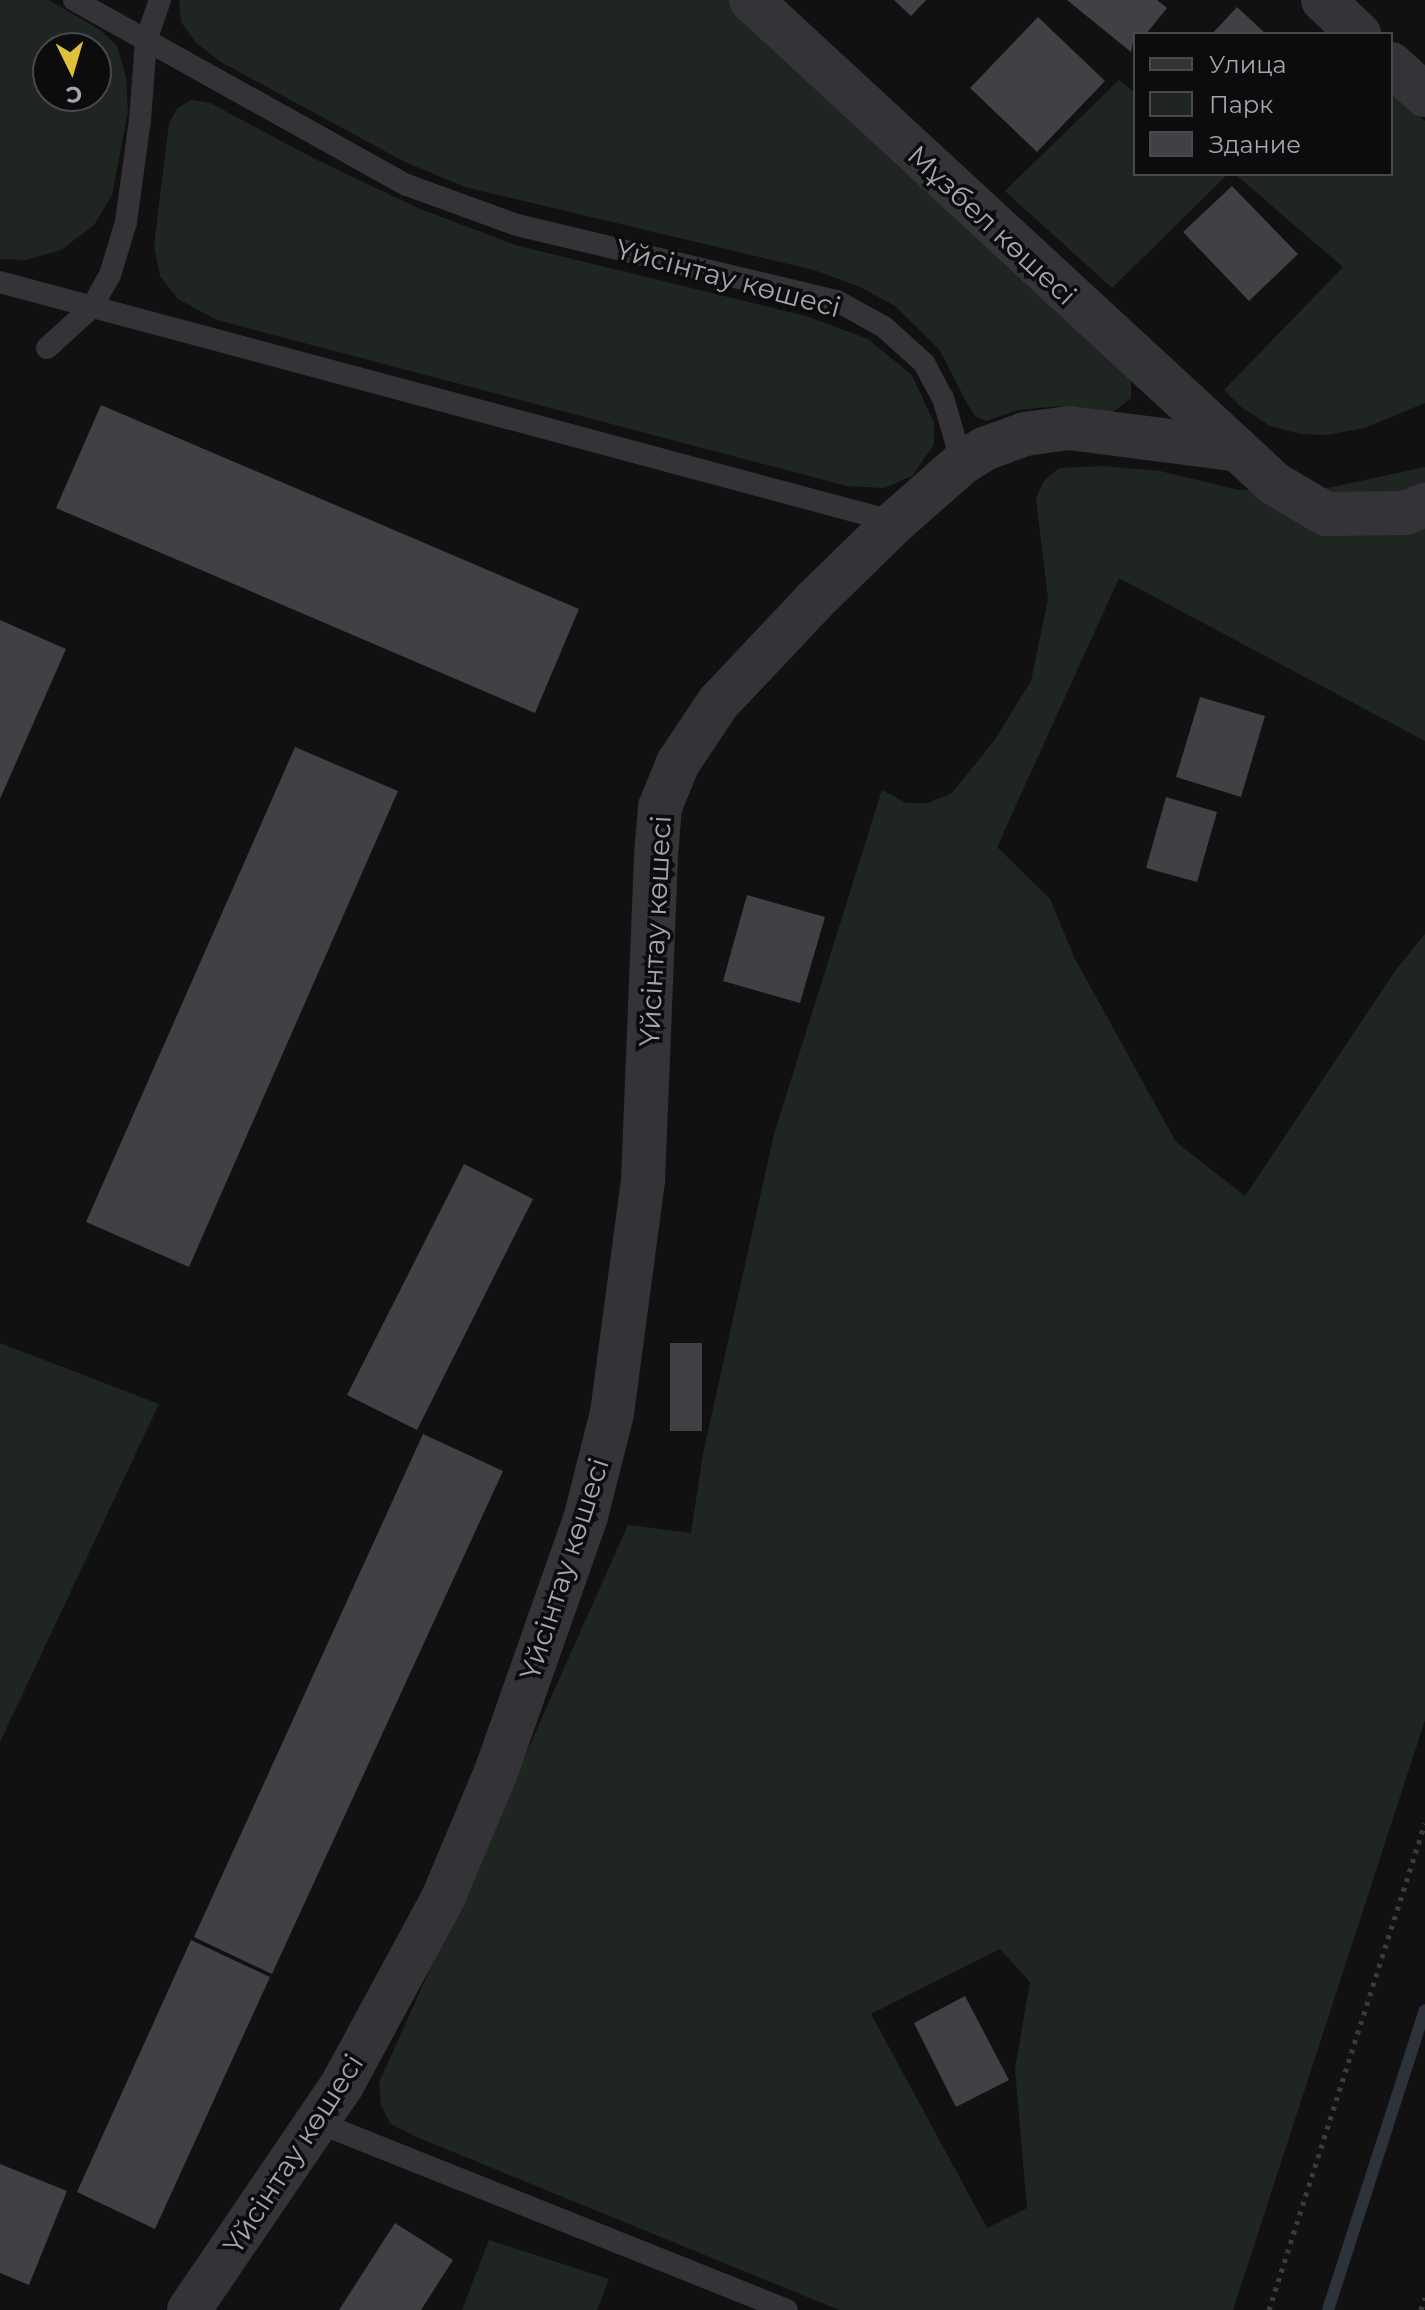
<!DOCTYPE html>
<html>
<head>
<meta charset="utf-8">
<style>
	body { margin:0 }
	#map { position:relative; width:1425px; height:2310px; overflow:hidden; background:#111112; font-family:Montserrat,sans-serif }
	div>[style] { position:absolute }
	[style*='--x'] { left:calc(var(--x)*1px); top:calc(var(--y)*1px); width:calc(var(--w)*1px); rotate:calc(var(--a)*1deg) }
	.green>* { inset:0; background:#1f2621 }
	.stream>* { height:12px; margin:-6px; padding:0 6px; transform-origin:6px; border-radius:6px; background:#2d333b }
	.building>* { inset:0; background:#404045 }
	.path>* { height:5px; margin-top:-2.5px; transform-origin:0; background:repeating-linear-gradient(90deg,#3a3b3f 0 4px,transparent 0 10px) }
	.service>* { height:22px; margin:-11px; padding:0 11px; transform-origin:11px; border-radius:11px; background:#343438 }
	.minor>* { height:44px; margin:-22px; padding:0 22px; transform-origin:22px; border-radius:22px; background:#343438 }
	.tertiary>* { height:44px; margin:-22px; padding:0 22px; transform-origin:22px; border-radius:22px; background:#343438 }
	span { translate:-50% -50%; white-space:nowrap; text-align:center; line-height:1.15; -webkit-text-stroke:7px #0c0c0d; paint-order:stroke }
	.street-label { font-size:28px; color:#a3a5b1 }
	.legend { position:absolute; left:1133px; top:32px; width:260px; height:144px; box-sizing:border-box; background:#0c0c0d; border:2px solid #48494f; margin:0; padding:10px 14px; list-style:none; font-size:24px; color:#a3a5b1 }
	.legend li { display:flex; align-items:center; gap:16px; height:40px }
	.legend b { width:40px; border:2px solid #48494f }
	.north { position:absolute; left:32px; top:32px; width:80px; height:80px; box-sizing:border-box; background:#0c0c0d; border:2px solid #48494f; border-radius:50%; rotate:175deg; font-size:22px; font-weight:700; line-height:32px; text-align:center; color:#a3a5b1 }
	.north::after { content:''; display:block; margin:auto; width:28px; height:36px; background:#e1c039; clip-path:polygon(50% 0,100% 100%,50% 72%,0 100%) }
</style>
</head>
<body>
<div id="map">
	<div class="green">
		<i style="clip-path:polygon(evenodd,0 0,49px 0,100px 30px,117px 46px,126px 77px,128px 111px,112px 195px,94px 225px,61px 250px,26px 260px,0 259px,0 0,48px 48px,96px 48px,96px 96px,48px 96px,48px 48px)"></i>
		<i style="clip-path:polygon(179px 0,730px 0,1131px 374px,1131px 398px,1113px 412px,1060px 406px,1018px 410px,986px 421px,975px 416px,968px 405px,939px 349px,895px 306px,860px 287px,814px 270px,465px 187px,403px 161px,221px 62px,196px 43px,181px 22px)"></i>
		<i style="clip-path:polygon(1119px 80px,1135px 93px,1135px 174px,1228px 174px,1112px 288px,1005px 191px)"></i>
		<i style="clip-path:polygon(1391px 90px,1425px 121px,1425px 403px,1364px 428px,1327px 435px,1300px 434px,1270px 426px,1241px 407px,1224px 390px,1343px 267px,1235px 174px,1391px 174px)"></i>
		<i style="clip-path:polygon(191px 100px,210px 103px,313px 158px,418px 208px,515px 245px,806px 316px,868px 339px,912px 375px,934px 423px,934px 445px,912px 476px,884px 488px,847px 486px,217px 320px,178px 299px,160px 276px,154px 246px,169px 123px,177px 109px)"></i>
		<i style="clip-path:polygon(evenodd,1103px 466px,1160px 471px,1239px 490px,1323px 489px,1425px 467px,1425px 741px,1119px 578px,997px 847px,1050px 899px,1075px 959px,1176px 1142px,1245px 1196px,1395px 971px,1425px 934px,1425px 1720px,1233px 2310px,839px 2310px,419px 2138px,391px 2124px,381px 2106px,379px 2083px,628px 1525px,691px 1533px,703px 1454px,774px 1134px,882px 790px,906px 803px,928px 803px,952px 793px,994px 741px,1031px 681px,1048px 599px,1036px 498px,1044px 481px,1059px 468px,1103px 466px,1000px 1949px,1030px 1982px,1015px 2069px,1027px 2208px,987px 2228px,871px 2014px,1000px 1949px)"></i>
		<i style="clip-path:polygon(0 1343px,159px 1404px,0 1742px)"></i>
		<i style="clip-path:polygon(489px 2240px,609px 2279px,597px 2310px,462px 2310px)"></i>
	</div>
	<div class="stream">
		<i style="--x:1328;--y:2310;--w:315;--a:-72.1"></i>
	</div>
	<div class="building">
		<i style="clip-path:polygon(894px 0,926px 0,911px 16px)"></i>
		<i style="clip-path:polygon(1067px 0,1157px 0,1167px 8px,1146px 34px,1135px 34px,1131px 52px)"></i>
		<i style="clip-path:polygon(1237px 7px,1266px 34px,1212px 34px)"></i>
		<i style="clip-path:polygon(1038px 17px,1105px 81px,1037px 152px,970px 88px)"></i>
		<i style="clip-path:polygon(1232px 186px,1298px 254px,1249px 301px,1183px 232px)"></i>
		<i style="clip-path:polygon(101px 405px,579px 609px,535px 713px,56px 508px)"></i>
		<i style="clip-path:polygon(0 620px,66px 649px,0 799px)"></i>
		<i style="clip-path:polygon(1200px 697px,1265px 716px,1241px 797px,1176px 777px)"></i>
		<i style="clip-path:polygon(295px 747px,398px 791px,189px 1267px,86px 1222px)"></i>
		<i style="clip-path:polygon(1166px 797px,1217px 812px,1197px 882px,1146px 868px)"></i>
		<i style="clip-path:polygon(747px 895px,825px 917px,800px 1003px,723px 981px)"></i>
		<i style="clip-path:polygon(464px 1164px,533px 1199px,417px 1430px,347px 1395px)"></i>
		<i style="clip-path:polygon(670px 1343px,702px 1343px,702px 1431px,670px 1431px)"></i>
		<i style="clip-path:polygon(423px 1434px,503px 1471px,272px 1974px,194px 1937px)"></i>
		<i style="clip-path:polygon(191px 1940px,270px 1977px,155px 2229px,77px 2192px)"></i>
		<i style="clip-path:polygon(965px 1996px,1009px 2080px,956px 2107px,914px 2023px)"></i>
		<i style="clip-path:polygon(0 2164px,67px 2191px,29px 2285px,0 2273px)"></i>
		<i style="clip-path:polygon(395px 2223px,453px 2260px,421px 2310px,339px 2310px)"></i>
	</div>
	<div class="path">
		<i style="--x:1269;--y:2310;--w:511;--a:-72.24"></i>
		<i style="--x:1421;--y:2310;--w:13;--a:-72"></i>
	</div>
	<div class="service">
		<i style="--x:74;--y:0;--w:381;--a:29.1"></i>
		<i style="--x:407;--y:185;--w:117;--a:20"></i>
		<i style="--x:517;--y:225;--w:329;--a:13.4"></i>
		<i style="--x:837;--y:301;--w:54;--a:29"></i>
		<i style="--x:884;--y:327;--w:54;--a:42"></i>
		<i style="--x:924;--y:363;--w:40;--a:62"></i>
		<i style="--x:943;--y:398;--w:68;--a:73.7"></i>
		<i style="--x:0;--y:282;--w:927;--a:15.01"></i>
		<i style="--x:47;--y:348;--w:61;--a:-42.3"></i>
		<i style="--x:92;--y:307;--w:37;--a:-61"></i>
		<i style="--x:110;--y:275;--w:55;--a:-73.2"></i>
		<i style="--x:126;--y:222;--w:103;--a:-82.2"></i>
		<i style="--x:140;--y:120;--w:80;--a:-85.7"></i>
		<i style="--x:146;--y:40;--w:42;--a:-70.7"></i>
		<i style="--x:317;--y:2122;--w:506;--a:21.8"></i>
	</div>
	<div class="minor">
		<i style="--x:189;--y:2310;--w:272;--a:-55.8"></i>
		<i style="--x:342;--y:2085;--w:213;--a:-61.6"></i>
		<i style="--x:443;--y:1898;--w:137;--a:-67.2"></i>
		<i style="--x:496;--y:1772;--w:271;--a:-70.6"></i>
		<i style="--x:586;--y:1516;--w:106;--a:-75.8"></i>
		<i style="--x:612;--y:1413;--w:234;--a:-82.4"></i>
		<i style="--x:643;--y:1181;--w:326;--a:-87.7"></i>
		<i style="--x:656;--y:855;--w:48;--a:-85.2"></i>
		<i style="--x:660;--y:807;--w:48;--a:-67.8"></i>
		<i style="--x:678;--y:763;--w:72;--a:-56.3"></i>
		<i style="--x:718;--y:703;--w:140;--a:-46.7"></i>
		<i style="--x:814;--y:601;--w:113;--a:-44.3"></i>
		<i style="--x:895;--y:522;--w:89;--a:-41.4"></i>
		<i style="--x:962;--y:463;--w:26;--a:-32"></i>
		<i style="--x:984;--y:449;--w:44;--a:-20.1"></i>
		<i style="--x:1025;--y:434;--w:44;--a:-7.8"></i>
		<i style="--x:1069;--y:428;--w:166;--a:7.3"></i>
	</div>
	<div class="tertiary">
		<i style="--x:751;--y:0;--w:713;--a:42.73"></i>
		<i style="--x:1275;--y:484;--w:59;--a:30.5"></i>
		<i style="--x:1326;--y:514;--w:79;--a:-0.7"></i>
		<i style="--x:1405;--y:513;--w:22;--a:-22"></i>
		<i style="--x:1323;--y:0;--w:50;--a:43.4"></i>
		<i style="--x:1391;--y:64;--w:46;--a:42.4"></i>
	</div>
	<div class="street-label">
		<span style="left:992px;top:225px;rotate:43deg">Мұзбел көшесі</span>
		<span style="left:728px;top:278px;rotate:15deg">Үйсінтау көшесі</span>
		<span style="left:655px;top:931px;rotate:-87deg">Үйсінтау көшесі</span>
		<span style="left:564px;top:1569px;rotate:-72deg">Үйсінтау көшесі</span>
		<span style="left:293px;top:2154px;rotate:-57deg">Үйсінтау көшесі</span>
	</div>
	<ul class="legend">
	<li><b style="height:10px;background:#343438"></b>Улица</li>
	<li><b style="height:22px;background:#1f2621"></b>Парк</li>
	<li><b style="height:22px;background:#404045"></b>Здание</li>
	</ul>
	<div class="north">С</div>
</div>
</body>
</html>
